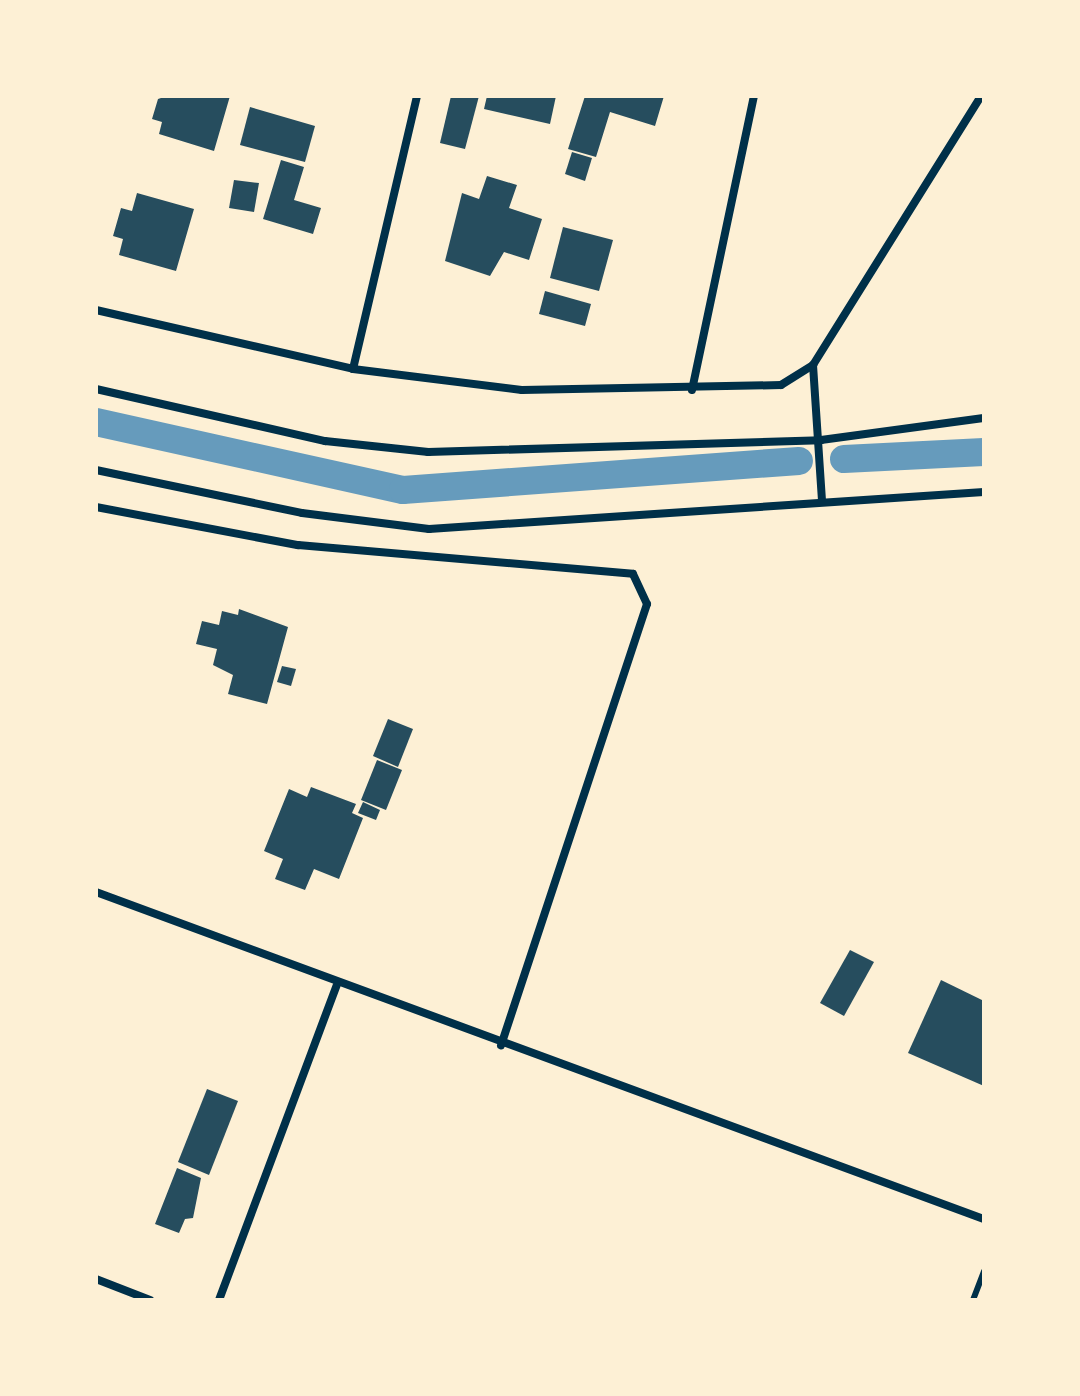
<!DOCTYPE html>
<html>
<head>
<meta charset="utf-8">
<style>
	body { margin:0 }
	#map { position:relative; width:1080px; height:1396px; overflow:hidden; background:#fdf0d5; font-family:"Golos Text",sans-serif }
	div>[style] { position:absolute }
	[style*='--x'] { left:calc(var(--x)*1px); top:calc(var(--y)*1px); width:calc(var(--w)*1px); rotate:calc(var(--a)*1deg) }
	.canal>* { height:28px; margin:-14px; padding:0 14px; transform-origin:14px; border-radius:14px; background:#669bbc }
	.building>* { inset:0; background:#264d5e }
	.service>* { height:6px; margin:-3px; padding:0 3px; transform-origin:3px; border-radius:3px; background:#003049 }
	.minor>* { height:8px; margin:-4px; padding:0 4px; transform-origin:4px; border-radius:4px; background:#003049 }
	span { translate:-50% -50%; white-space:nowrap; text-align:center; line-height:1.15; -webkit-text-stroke:6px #fdf0d5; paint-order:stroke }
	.frame { position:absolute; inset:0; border:98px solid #fdf0d5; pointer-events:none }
</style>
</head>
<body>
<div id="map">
	<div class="canal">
		<i style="--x:96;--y:422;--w:314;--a:12.5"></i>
		<i style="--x:403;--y:490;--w:397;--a:-4.2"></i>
		<i style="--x:844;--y:459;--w:140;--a:-2.9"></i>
	</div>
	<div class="building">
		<i style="clip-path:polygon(230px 96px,214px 151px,159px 134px,162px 122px,152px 119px,158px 99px,167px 96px)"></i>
		<i style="clip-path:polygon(451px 96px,479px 96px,465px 149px,440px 143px)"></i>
		<i style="clip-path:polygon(487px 96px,556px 96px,550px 124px,484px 109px)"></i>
		<i style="clip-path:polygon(585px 96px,664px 96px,655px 126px,610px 112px,596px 157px,568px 149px)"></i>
		<i style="clip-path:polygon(250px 107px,315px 126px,305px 162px,240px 145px)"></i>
		<i style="clip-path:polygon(572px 152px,592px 158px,585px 181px,565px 174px)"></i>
		<i style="clip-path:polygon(281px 160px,304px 167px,294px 200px,321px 208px,313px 234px,263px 219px)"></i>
		<i style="clip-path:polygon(487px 176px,517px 185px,509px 208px,542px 219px,529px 260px,504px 252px,490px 276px,445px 261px,462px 193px,479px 199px)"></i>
		<i style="clip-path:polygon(234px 180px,259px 183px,254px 212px,229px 208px)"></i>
		<i style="clip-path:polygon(137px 193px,194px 209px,176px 271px,119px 255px,123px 239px,113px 236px,121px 208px,132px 211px)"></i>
		<i style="clip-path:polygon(563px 227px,613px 240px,599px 291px,550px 278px)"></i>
		<i style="clip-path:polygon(545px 291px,591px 304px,585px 326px,539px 314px)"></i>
		<i style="clip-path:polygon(239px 609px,288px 627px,267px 704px,228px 694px,233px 675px,213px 665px,217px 649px,196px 644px,202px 621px,219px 625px,222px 611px,238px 615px)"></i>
		<i style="clip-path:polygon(282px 666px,296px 669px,291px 686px,277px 682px)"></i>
		<i style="clip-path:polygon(388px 719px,413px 729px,398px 767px,373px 756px)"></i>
		<i style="clip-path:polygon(377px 760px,402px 770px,386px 810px,361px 800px)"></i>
		<i style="clip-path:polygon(311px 787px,356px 804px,352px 813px,363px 818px,339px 879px,314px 869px,305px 890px,275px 879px,283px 859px,264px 851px,289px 789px,307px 797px)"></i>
		<i style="clip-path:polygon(363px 802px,380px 810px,376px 820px,358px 813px)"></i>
		<i style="clip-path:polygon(850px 950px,874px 962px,844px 1016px,820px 1003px)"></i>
		<i style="clip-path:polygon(941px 980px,984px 1001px,984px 1086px,908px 1053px)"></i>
		<i style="clip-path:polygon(207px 1089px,238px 1101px,209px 1175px,178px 1162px)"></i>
		<i style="clip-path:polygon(177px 1168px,201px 1178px,193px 1218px,185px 1219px,179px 1233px,155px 1224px)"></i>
	</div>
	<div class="service">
		<i style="--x:973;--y:1300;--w:31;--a:-69"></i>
	</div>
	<div class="minor">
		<i style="--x:96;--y:310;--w:264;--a:12.9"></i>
		<i style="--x:353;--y:369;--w:170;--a:7.1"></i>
		<i style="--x:522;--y:390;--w:259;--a:-1.1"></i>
		<i style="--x:781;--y:385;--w:38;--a:-32"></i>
		<i style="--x:813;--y:365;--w:317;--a:-58"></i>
		<i style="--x:813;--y:365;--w:135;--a:86.2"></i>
		<i style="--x:353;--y:369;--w:280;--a:-76.8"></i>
		<i style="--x:96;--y:389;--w:235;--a:12.8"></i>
		<i style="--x:325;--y:441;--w:104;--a:6.1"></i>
		<i style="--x:428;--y:452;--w:393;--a:-1.7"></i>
		<i style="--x:821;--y:440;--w:164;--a:-7.7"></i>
		<i style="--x:692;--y:390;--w:300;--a:-78.1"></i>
		<i style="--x:96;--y:470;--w:210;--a:11.8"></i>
		<i style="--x:302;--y:513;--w:128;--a:7.2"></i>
		<i style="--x:429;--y:529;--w:556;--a:-3.81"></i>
		<i style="--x:96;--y:507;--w:206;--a:10.7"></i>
		<i style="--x:298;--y:545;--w:336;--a:4.9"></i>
		<i style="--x:633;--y:574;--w:33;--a:65"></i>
		<i style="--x:647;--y:604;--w:465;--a:108.3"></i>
		<i style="--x:96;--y:892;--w:946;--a:20.22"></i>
		<i style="--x:96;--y:1279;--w:58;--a:21.3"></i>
		<i style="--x:219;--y:1300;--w:336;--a:-69.5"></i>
	</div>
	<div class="frame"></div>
</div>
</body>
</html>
